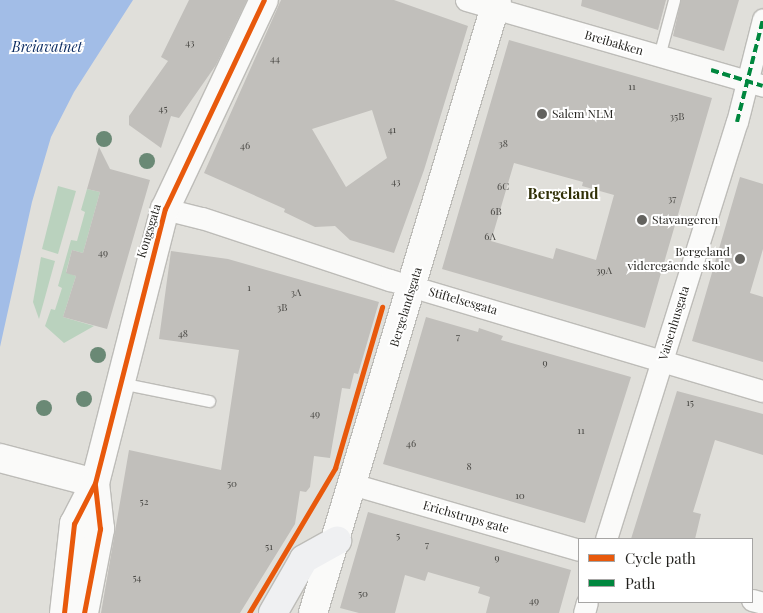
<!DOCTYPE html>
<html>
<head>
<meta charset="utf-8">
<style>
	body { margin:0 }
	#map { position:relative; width:763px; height:613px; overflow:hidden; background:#e0dfda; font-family:"Playfair Display",serif }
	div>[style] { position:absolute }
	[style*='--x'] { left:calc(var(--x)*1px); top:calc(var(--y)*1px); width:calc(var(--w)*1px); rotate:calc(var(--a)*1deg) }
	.green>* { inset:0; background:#bad2be }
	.water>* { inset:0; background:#a2bde7 }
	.building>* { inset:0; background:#c1bfbb }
	.roads { filter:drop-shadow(1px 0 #bdbcb8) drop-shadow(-1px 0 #bdbcb8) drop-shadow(0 1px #bdbcb8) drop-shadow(0 -1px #bdbcb8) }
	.service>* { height:11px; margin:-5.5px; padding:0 5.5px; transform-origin:5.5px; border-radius:5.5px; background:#fafaf9 }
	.minor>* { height:21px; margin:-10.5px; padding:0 10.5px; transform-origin:10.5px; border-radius:10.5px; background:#fafaf9 }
	.tertiary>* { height:28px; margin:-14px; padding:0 14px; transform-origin:14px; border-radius:14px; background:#fafaf9 }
	.secondary>* { height:28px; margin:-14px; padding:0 14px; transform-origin:14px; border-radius:14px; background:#fafaf9 }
	.primary>* { height:28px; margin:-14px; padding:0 14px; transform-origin:14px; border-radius:14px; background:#eff0f2 }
	.quiet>* { height:4px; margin-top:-2px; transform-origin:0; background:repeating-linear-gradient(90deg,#00873e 0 8px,transparent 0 12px) }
	.cycleway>* { height:5px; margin:-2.5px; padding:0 2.5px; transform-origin:2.5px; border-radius:2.5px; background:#e8590c }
	.trees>* { width:16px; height:16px; margin:-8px; border-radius:50%; background:#6a8975 }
	.dots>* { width:14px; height:14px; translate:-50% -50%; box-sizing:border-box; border:2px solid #fff; border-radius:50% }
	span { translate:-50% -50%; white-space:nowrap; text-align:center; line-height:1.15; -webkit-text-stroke:4px #fff; paint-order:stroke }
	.number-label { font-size:10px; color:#484743 }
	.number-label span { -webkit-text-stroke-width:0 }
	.street-label { font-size:12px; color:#201f1b }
	.poi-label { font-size:12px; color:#201f1b }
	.left { translate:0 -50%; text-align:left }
	.right { translate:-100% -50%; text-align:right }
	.water-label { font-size:14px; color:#06275e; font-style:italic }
	.quarter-label { font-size:15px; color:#313107; font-weight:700 }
	.legend { position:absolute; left:578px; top:538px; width:175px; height:65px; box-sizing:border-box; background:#fff; border:1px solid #a6a5a4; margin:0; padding:6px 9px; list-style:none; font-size:15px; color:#201f1b }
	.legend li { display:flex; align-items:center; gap:10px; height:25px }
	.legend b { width:25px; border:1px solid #a6a5a4 }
</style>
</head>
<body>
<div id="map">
	<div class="green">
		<i style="clip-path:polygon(58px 186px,76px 191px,58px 254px,42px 249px)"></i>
		<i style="clip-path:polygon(87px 189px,100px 192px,83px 253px,72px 250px,66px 272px,76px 276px,63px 317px,94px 326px,64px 343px,45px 326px,51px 309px,55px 310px,62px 288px,58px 286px,71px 240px,77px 241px,85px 212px,81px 210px)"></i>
		<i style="clip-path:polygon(41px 257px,55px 261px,39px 319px,33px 302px)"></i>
	</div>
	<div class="water">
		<i style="clip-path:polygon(0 0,133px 0,74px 92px,51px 137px,32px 202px,0 347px)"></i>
	</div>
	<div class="building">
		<i style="clip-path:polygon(189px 0,247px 0,216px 65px,179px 118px,171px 116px,161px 148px,129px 125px,129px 116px,168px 61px,161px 57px)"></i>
		<i style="clip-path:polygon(evenodd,281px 0,394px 0,468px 26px,424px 170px,394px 253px,350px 240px,335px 226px,315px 227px,284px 212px,285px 209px,204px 173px,281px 0,372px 110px,387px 158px,346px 187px,312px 129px,372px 110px)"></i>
		<i style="clip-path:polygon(582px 0,666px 0,658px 30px,581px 6px)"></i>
		<i style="clip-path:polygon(681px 0,739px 0,724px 51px,673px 36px)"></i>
		<i style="clip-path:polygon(evenodd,509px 40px,712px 98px,645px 328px,442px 269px,509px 40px,514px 163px,583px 182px,582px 186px,614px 195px,596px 260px,556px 248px,553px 259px,491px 241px,514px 163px)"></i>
		<i style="clip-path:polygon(99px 147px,110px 169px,150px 180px,107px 329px,63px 317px,76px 276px,66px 273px,72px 250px,83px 253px,100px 192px,87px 189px)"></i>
		<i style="clip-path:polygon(740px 177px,763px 184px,763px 249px,750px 293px,763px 297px,763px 362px,692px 341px)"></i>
		<i style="clip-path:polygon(171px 251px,228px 259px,379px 302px,358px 374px,354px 373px,350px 389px,342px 388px,330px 458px,314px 456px,310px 487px,306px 492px,300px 491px,295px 524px,240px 613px,101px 613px,129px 450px,221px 470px,239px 350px,159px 339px)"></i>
		<i style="clip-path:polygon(426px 317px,478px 332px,479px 328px,503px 336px,501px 340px,631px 377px,585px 523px,383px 464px)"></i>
		<i style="clip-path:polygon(677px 391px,763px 414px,763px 455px,715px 440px,693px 512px,701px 514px,695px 539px,631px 539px)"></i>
		<i style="clip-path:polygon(368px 512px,571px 570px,559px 613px,486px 613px,490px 597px,478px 593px,480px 587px,428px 572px,425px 581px,405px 575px,395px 613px,359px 613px,340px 608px)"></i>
	</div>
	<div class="roads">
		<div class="service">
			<i style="--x:659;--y:56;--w:58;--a:-75"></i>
			<i style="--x:120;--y:383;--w:91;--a:11.4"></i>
		</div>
		<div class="minor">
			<i style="--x:466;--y:0;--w:309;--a:16.1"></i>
			<i style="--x:165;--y:209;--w:38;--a:14"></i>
			<i style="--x:202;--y:218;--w:198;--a:18.3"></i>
			<i style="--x:390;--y:280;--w:389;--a:16.6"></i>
			<i style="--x:352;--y:484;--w:236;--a:16.2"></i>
			<i style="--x:606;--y:539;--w:437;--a:-72.6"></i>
			<i style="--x:737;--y:122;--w:106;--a:-75.8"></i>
			<i style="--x:752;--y:600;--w:11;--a:15"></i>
			<i style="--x:584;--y:613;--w:11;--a:-75"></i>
		</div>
		<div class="tertiary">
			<i style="--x:95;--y:483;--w:283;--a:-75.7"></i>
			<i style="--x:165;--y:209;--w:231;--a:-64.7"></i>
			<i style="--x:313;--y:613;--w:640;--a:-73.29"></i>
		</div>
		<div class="secondary">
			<i style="--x:0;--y:458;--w:98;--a:14.7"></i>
			<i style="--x:64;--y:613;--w:90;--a:-83.6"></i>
			<i style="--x:74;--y:524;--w:46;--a:-62.9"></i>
			<i style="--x:84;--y:613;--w:86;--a:-79.2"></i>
			<i style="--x:100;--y:529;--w:46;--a:-96.2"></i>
		</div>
		<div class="primary">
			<i style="--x:273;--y:613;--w:62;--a:-60.1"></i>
			<i style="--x:304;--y:559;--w:38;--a:-29"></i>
		</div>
	</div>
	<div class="quiet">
		<i style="--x:711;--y:70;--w:54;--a:17.1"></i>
		<i style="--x:737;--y:122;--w:106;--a:-75.8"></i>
	</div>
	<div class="cycleway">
		<i style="--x:64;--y:613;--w:90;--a:-83.6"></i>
		<i style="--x:74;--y:524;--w:46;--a:-62.9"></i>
		<i style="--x:95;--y:483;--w:283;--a:-75.7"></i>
		<i style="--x:165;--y:209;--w:231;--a:-64.7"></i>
		<i style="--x:84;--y:613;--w:86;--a:-79.2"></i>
		<i style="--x:100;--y:529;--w:44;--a:-96.5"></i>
		<i style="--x:249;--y:613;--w:169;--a:-59.3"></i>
		<i style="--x:335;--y:468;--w:168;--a:-73.7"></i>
	</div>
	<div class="trees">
		<i style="left:104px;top:139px"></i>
		<i style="left:147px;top:161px"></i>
		<i style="left:98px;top:355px"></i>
		<i style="left:84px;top:399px"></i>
		<i style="left:44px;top:408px"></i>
	</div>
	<div class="dots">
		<i style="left:542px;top:114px;background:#63625e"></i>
		<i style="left:642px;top:220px;background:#63625e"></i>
		<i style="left:740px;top:259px;background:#63625e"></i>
	</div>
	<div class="number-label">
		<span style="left:190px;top:43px">43</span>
		<span style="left:275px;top:59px">44</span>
		<span style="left:632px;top:87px">11</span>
		<span style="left:163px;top:109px">45</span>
		<span style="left:677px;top:117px">35B</span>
		<span style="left:392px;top:130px">41</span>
		<span style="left:503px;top:144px">38</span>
		<span style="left:245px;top:146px">46</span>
		<span style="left:396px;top:182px">43</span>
		<span style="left:503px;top:187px">6C</span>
		<span style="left:672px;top:199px">37</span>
		<span style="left:496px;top:212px">6B</span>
		<span style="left:490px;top:237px">6A</span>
		<span style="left:103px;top:253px">49</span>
		<span style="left:604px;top:271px">39A</span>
		<span style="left:249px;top:288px">1</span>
		<span style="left:296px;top:293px">3A</span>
		<span style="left:282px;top:308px">3B</span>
		<span style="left:183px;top:334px">48</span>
		<span style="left:458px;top:337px">7</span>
		<span style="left:545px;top:363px">9</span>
		<span style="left:690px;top:403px">15</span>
		<span style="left:315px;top:414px">49</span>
		<span style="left:581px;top:431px">11</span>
		<span style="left:411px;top:444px">46</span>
		<span style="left:469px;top:467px">8</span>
		<span style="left:232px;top:484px">50</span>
		<span style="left:520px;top:496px">10</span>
		<span style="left:144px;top:502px">52</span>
		<span style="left:398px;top:536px">5</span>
		<span style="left:427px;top:545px">7</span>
		<span style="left:269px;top:547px">51</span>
		<span style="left:497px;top:558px">9</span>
		<span style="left:137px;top:578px">54</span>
		<span style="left:363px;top:594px">50</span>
		<span style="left:534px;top:601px">49</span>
	</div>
	<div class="street-label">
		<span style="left:614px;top:43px;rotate:16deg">Breibakken</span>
		<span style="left:149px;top:231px;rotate:-73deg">Kongsgata</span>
		<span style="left:463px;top:301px;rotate:16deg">Stiftelsesgata</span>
		<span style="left:406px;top:307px;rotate:-73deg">Bergelandsgata</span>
		<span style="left:674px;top:323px;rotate:-73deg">Vaisenhusgata</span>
		<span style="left:466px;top:517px;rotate:16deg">Erichstrups gate</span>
	</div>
	<div class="poi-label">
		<span class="left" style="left:552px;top:114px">Salem NLM</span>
		<span class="left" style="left:652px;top:220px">Stavangeren</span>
		<span class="right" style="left:730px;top:259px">Bergeland<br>videregående skole</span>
	</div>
	<div class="water-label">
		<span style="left:47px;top:47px">Breiavatnet</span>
	</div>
	<div class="quarter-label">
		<span style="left:563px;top:194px">Bergeland</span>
	</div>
	<ul class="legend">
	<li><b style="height:6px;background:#e8590c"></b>Cycle path</li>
	<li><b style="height:6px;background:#00873e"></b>Path</li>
	</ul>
</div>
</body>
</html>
